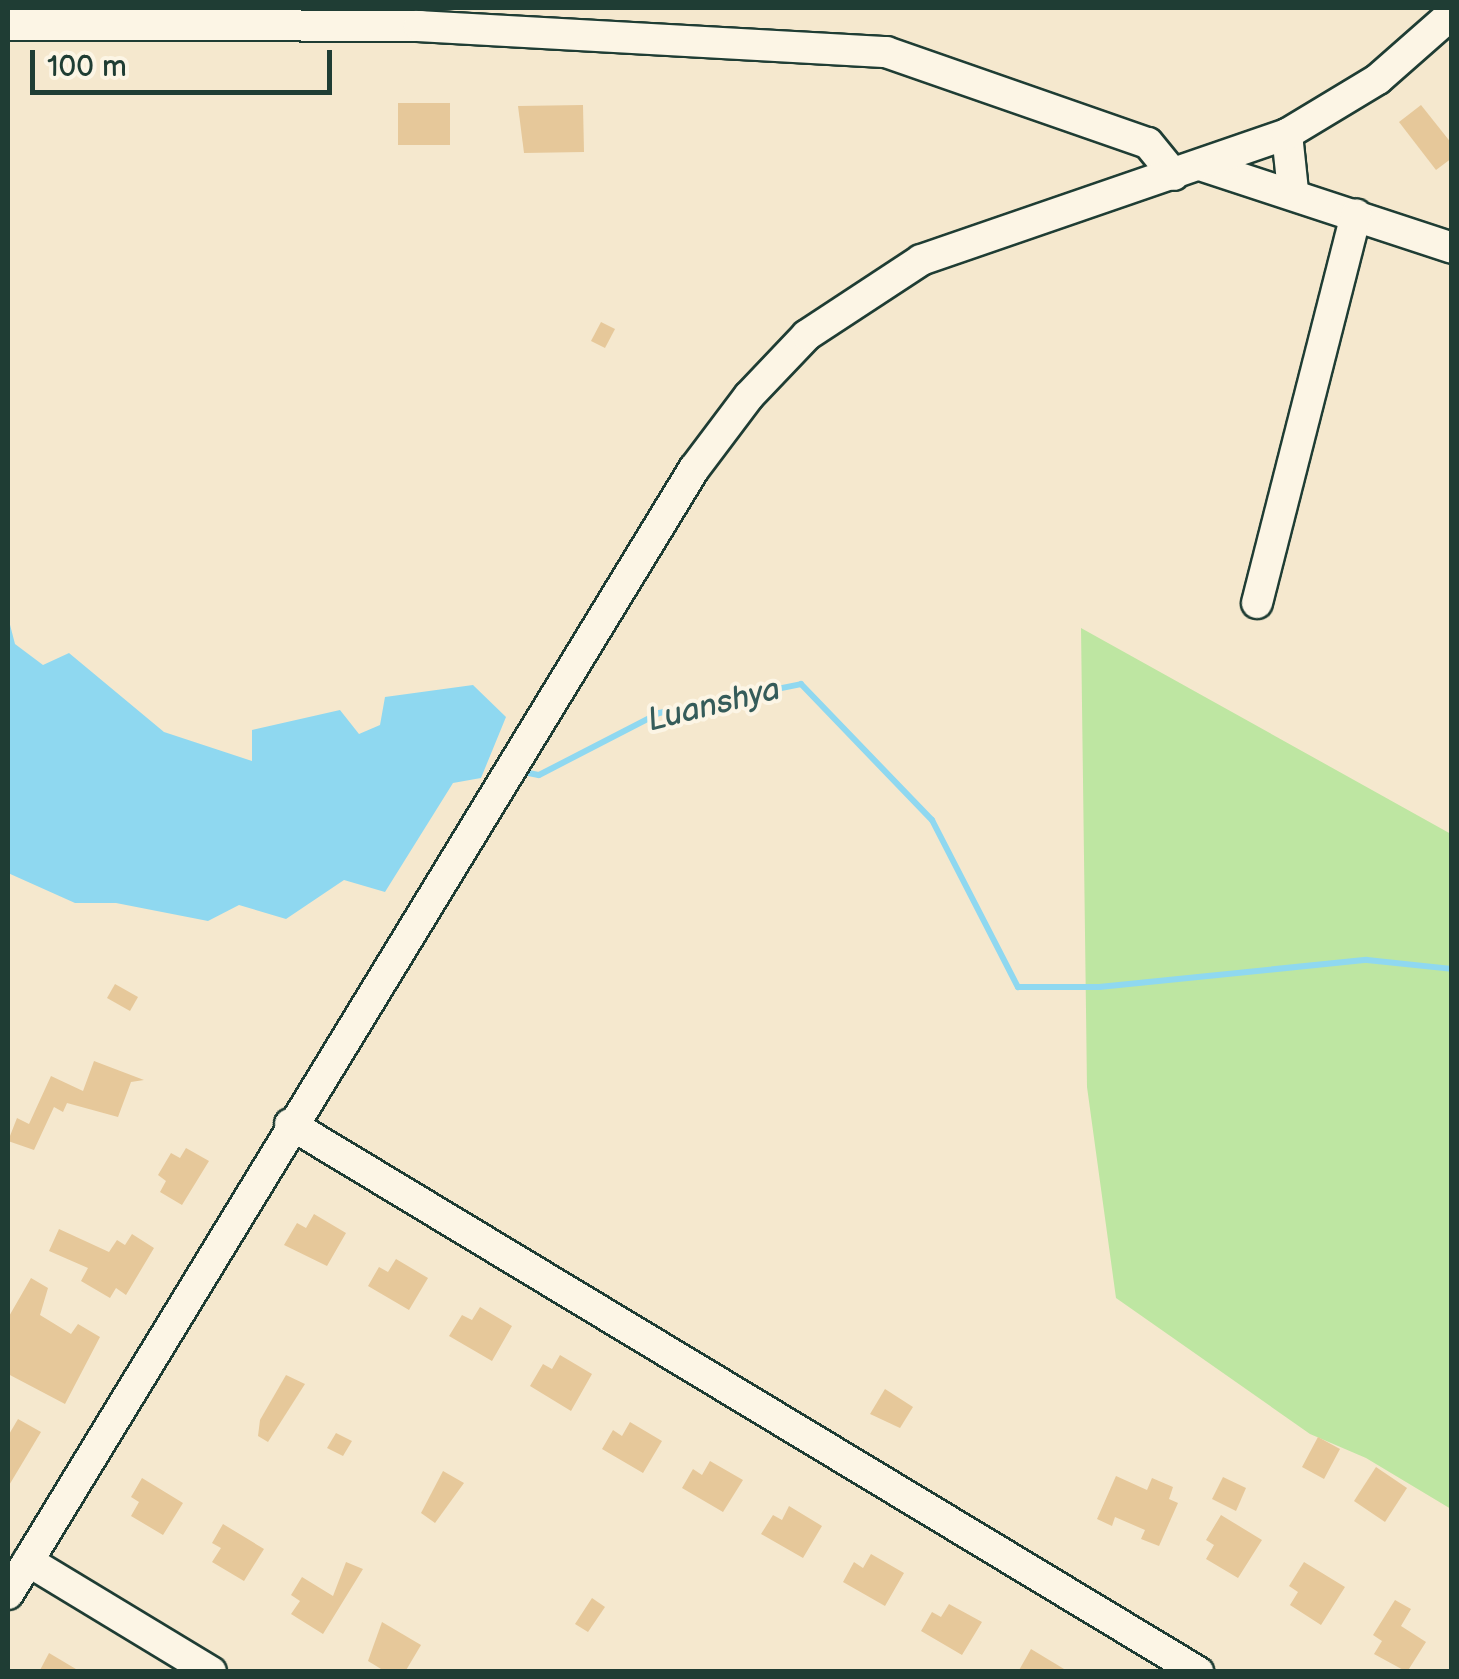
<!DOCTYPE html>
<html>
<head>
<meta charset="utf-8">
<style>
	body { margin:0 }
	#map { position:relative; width:1459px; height:1679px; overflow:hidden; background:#f5e8ce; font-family:"Balsamiq Sans",sans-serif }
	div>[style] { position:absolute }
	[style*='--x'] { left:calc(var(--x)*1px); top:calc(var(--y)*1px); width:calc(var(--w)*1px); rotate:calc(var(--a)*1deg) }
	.green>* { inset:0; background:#bee6a2 }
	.water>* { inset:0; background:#8fd8f0 }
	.stream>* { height:6px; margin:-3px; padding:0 3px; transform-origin:3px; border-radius:3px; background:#8fd8f0 }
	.building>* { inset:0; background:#e6c89a }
	.roads { filter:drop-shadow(2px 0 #1f3d34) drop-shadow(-2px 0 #1f3d34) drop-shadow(0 2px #1f3d34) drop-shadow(0 -2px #1f3d34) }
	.minor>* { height:30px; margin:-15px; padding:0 15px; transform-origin:15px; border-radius:15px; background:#fcf5e5 }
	span { translate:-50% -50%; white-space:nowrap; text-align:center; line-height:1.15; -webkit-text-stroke:8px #fcf5e5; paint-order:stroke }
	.water-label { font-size:32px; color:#355c5a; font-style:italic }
	.frame { position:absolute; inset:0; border:10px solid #1f3d34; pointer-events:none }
	.scale { position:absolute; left:30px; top:50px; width:302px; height:45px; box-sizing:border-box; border:5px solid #1f3d34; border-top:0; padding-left:12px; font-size:30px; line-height:35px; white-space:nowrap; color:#1f3d34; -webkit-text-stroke:8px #fcf5e5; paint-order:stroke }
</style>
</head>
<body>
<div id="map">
	<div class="green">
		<i style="clip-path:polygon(1081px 628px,1451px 834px,1451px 1509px,1366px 1458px,1310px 1434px,1116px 1298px,1087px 1087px)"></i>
	</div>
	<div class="water">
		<i style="clip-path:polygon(8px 617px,15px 644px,43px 665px,69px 653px,164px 732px,252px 761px,252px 730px,340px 710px,359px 734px,380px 725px,385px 697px,473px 685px,506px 717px,481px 778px,453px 783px,385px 892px,344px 880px,286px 919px,239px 905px,208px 921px,116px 903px,75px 903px,8px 873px)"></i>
	</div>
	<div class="stream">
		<i style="--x:518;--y:771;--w:21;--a:11"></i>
		<i style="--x:539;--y:775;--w:135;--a:-27.3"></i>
		<i style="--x:659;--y:713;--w:145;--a:-11.5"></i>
		<i style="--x:801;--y:684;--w:189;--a:46.1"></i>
		<i style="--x:932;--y:820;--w:188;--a:62.8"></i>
		<i style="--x:1018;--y:987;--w:81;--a:0"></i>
		<i style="--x:1099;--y:987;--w:269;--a:-5.8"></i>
		<i style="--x:1367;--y:960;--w:85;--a:6"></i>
	</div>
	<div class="building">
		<i style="clip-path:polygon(398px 103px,450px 103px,450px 145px,398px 145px)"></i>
		<i style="clip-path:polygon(583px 105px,584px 152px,524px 153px,518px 106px)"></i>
		<i style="clip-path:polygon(1421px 105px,1452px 144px,1452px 158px,1436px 170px,1399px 122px)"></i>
		<i style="clip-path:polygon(601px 322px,615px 329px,605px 348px,591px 341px)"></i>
		<i style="clip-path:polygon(115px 984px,138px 997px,130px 1011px,107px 998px)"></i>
		<i style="clip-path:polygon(94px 1061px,144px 1080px,131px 1082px,118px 1117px,67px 1103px,63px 1112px,54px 1107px,34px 1150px,8px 1141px,17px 1118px,29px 1124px,51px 1076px,83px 1091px)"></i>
		<i style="clip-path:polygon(186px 1148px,209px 1161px,182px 1205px,160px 1192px,166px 1181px,158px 1175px,171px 1153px,180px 1158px)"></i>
		<i style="clip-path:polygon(314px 1214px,346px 1233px,327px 1266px,284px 1245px,297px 1223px,306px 1228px)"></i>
		<i style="clip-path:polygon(59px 1229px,109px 1252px,117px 1240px,125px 1245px,132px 1234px,154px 1248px,126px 1295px,116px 1288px,110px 1298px,81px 1281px,88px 1268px,49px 1251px)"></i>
		<i style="clip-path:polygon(396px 1259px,428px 1278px,409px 1310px,368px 1286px,379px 1267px,388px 1272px)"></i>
		<i style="clip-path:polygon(31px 1278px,48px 1288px,40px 1315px,71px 1334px,78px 1324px,100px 1337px,65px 1404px,8px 1374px,8px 1318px)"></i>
		<i style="clip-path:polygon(480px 1307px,512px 1326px,492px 1361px,449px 1336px,462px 1315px,472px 1320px)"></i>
		<i style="clip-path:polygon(560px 1355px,592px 1374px,571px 1411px,530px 1386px,543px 1364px,552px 1369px)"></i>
		<i style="clip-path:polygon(286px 1375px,305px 1384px,268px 1442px,258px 1436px,260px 1420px)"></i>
		<i style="clip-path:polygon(885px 1389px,913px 1407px,900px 1428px,870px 1414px)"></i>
		<i style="clip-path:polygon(18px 1419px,41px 1432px,8px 1487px,8px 1436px)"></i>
		<i style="clip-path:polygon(630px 1422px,662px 1441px,643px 1473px,602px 1449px,613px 1430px,622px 1436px)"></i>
		<i style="clip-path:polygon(336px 1433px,352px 1441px,343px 1456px,327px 1448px)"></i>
		<i style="clip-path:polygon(1318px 1437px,1340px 1449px,1324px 1479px,1302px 1467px)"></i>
		<i style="clip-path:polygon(710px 1461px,743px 1480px,723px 1512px,682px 1488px,693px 1469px,702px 1475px)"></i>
		<i style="clip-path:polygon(1376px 1467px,1407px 1488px,1385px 1522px,1354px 1501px)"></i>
		<i style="clip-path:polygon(443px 1471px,464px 1483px,435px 1523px,421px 1513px)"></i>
		<i style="clip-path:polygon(1116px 1476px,1147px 1490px,1152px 1478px,1173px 1487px,1169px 1499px,1178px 1503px,1159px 1546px,1141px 1539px,1145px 1530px,1115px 1517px,1112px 1526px,1097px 1519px)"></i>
		<i style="clip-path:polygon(1223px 1477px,1246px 1488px,1236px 1511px,1212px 1499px)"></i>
		<i style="clip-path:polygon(142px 1478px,183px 1503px,163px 1535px,131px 1516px,139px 1502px,131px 1497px)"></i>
		<i style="clip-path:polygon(789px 1506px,822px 1526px,803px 1558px,761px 1534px,773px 1515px,782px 1520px)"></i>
		<i style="clip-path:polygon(1221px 1515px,1262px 1540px,1238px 1578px,1206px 1559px,1214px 1545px,1206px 1540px)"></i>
		<i style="clip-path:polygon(223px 1524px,264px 1549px,244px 1581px,212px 1562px,221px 1548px,212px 1543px)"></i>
		<i style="clip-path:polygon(871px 1554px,904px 1573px,885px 1606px,843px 1582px,854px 1562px,863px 1568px)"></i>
		<i style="clip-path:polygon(346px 1562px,363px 1569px,323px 1634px,291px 1614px,300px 1601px,291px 1595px,302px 1577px,333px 1596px)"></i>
		<i style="clip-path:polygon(1304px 1562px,1345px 1587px,1321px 1625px,1290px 1605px,1298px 1592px,1289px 1586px)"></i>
		<i style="clip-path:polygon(592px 1598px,605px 1607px,588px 1632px,575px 1624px)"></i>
		<i style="clip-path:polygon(1395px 1600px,1411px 1609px,1401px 1626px,1426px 1642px,1407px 1672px,1374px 1654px,1382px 1641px,1373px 1635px)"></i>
		<i style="clip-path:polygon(949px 1604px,982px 1622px,962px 1655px,921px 1631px,932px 1612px,941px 1617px)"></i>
		<i style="clip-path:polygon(382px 1622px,421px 1645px,405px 1672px,386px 1672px,368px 1661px)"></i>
		<i style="clip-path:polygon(1031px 1649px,1069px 1672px,1018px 1672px)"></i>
		<i style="clip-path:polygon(49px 1653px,81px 1672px,39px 1672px)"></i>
	</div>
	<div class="roads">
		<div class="minor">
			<i style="--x:8;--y:25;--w:411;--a:0.1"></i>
			<i style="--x:419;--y:26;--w:468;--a:3.2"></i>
			<i style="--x:886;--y:52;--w:277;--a:19.2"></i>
			<i style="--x:1148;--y:143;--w:41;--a:50.9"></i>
			<i style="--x:1287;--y:134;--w:57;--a:84"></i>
			<i style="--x:1203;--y:166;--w:262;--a:18.2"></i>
			<i style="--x:1257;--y:603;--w:401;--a:-75.7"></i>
			<i style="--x:290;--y:1124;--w:1061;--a:31.11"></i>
			<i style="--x:28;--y:1561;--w:214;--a:31.2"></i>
			<i style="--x:8;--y:1594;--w:1318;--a:-58.63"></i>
			<i style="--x:694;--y:469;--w:91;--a:-53"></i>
			<i style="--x:749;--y:396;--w:84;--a:-46.4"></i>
			<i style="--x:807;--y:335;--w:136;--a:-33.3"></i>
			<i style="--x:921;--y:260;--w:387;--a:-19"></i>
			<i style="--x:1287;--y:134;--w:106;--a:-31.1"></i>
			<i style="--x:1378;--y:79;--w:98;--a:-41.3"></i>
		</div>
	</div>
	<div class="water-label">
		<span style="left:714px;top:706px;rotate:-14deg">Luanshya</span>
	</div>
	<div class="frame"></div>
	<div class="scale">100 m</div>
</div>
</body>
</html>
